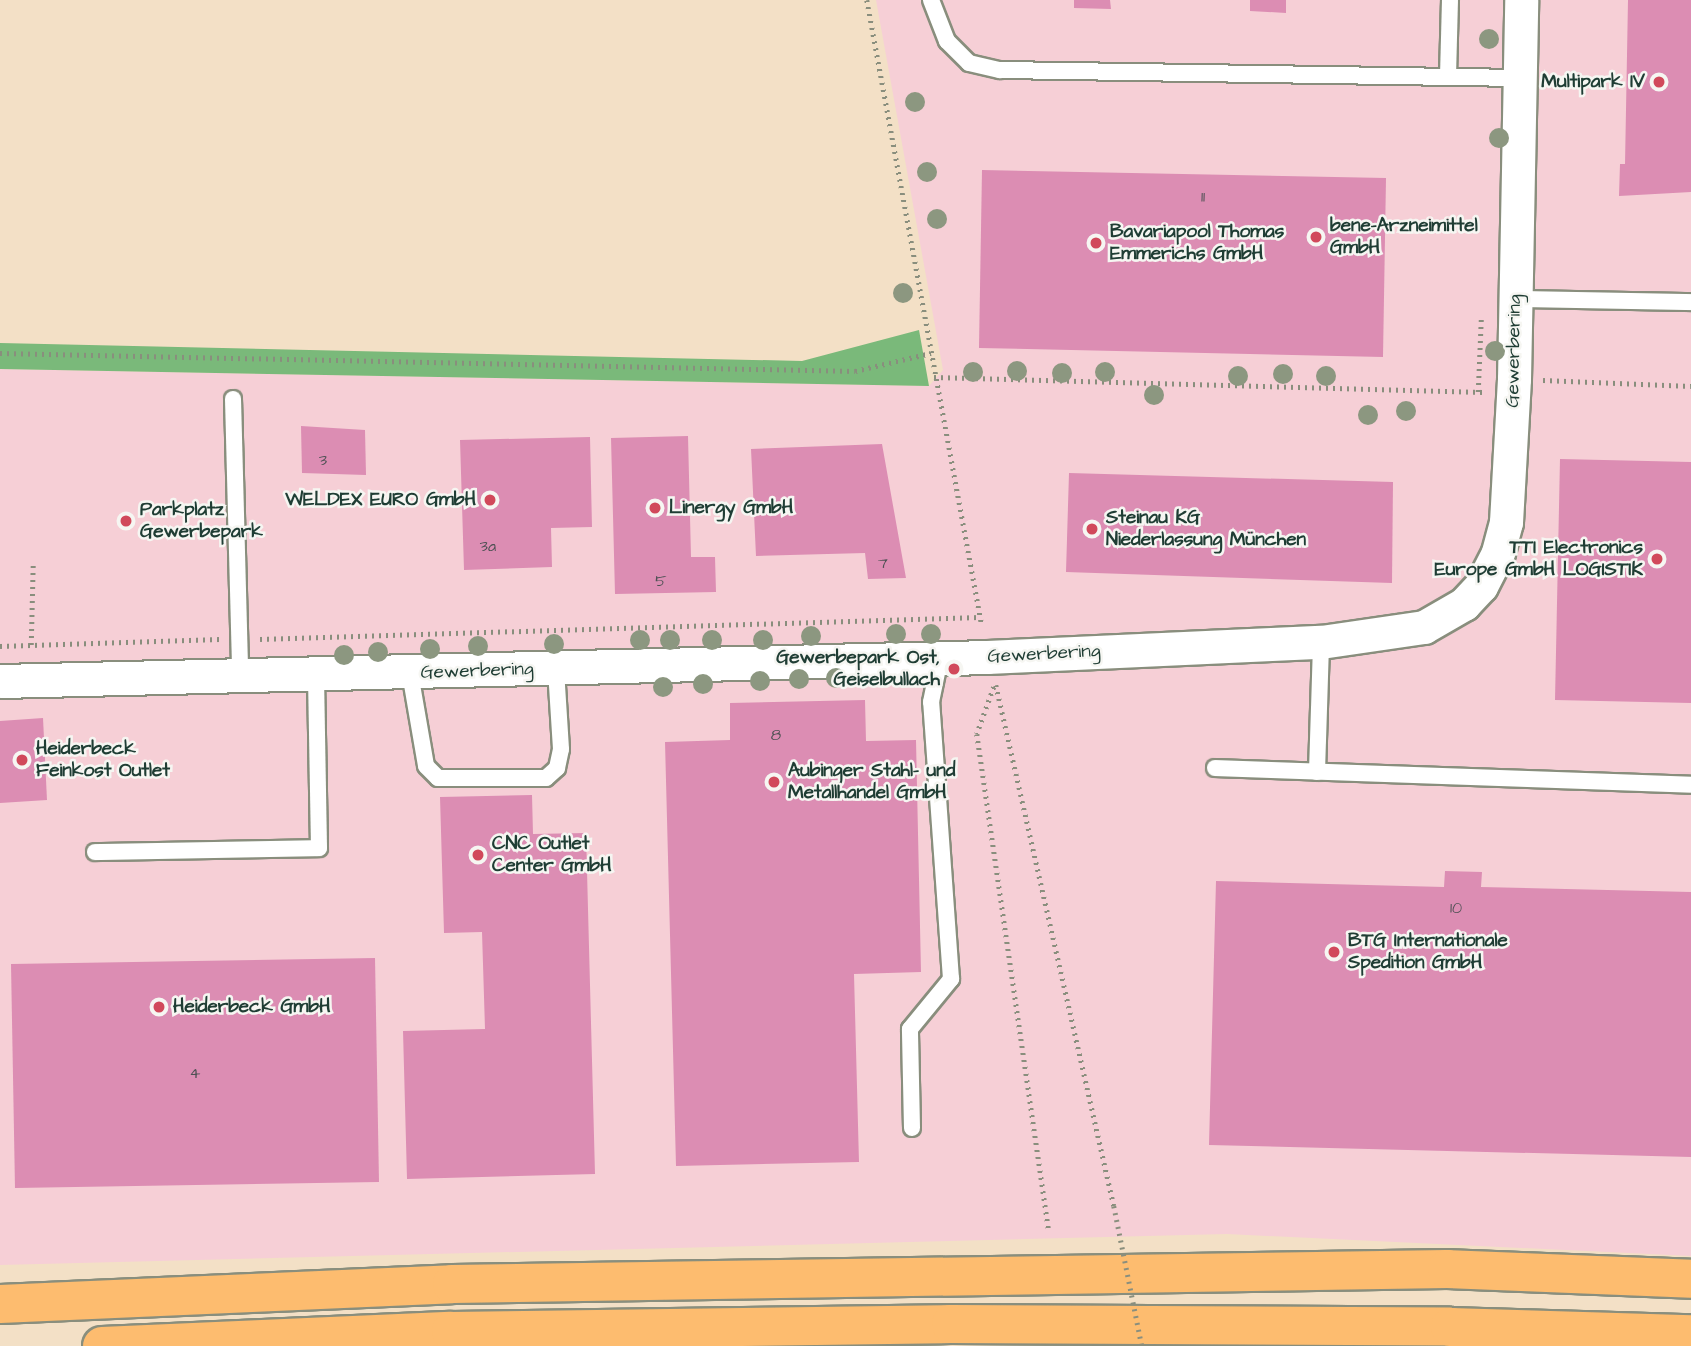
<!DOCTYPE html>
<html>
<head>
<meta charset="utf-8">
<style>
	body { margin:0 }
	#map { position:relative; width:1691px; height:1346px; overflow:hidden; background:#f3e0c6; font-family:"Architects Daughter",sans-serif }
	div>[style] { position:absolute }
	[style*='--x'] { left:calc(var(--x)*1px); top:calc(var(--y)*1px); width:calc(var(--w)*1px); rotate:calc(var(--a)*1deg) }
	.built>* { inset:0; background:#f6cfd6 }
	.forest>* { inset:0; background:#7ab97a }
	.building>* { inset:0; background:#dc8db3 }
	.path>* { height:4.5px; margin-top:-2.25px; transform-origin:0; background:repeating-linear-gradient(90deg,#898e7d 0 2px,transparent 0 7px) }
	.roads { filter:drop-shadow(2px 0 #898e7d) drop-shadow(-2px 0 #898e7d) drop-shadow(0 2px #898e7d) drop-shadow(0 -2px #898e7d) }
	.lane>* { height:16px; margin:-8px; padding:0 8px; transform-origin:8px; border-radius:8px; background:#fff }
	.street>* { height:33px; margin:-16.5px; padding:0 16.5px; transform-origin:16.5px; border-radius:16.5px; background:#fff }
	.highway>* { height:38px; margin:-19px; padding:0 19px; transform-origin:19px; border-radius:19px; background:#fdbc6f }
	.path-bridge>* { height:4.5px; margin-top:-2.25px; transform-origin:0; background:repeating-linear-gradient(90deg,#898e7d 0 2px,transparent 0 7px) }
	.trees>* { width:20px; height:20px; margin:-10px; border-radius:50%; background:#8c9780 }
	.dots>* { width:19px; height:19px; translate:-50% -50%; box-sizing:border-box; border:4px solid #f6f6f2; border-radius:50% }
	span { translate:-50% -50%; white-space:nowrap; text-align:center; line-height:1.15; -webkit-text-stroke:5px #f6f6f2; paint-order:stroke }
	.number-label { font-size:16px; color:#4e5154 }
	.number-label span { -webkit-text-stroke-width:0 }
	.poi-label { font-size:19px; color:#1f3d34; font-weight:700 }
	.right { translate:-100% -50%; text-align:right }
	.left { translate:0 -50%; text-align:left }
	.street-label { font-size:19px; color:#1f3d34 }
</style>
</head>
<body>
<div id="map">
	<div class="built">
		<i style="clip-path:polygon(876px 0,1691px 0,1691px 1256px,1227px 1234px,0 1265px,0 369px,929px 386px,943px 370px)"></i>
	</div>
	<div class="forest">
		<i style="clip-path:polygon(919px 330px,929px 386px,0 369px,0 343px,802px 361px)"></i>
	</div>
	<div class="building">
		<i style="clip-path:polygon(1074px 0,1110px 0,1111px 9px,1074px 8px)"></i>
		<i style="clip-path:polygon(1250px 0,1286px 0,1286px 13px,1250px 11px)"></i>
		<i style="clip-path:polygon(1628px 0,1691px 0,1691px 192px,1619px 196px,1620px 164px,1625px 164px)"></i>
		<i style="clip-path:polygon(982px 170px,1386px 178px,1383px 357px,979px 348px)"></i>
		<i style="clip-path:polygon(301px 426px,365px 430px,366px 475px,302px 473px)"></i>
		<i style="clip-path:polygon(688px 436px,691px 557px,715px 557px,716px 592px,615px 594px,611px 438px)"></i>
		<i style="clip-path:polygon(590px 437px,592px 527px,551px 528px,552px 567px,464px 570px,460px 440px)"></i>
		<i style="clip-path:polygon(882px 444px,906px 578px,868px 579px,865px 553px,756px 556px,751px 449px)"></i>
		<i style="clip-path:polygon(1560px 459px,1691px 462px,1691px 703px,1555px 700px)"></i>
		<i style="clip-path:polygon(1069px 473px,1393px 482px,1392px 583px,1066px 572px)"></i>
		<i style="clip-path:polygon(865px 700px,866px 741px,916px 740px,921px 972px,854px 974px,859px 1162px,676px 1166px,665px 742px,730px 740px,730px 703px)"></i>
		<i style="clip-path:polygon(43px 718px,47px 800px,0 803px,0 721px)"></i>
		<i style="clip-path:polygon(532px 795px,533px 834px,586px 833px,595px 1174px,407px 1179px,403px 1031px,485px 1029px,482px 932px,444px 933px,440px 797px)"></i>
		<i style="clip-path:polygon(1445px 871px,1482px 872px,1481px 887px,1691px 892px,1691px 1157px,1209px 1145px,1216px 881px,1444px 887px)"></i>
		<i style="clip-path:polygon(375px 958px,379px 1182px,15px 1188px,11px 964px)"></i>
	</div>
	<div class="path">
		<i style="--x:867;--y:0;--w:636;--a:79.59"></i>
		<i style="--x:0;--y:353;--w:855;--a:1.21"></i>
		<i style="--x:855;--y:371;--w:78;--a:-13.3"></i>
		<i style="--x:934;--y:377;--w:549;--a:1.57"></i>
		<i style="--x:1543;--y:380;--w:148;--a:2.3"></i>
		<i style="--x:1478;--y:392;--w:73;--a:-87.6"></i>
		<i style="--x:260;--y:639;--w:720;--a:-1.75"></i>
		<i style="--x:31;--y:645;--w:81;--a:-88.6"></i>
		<i style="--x:0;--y:646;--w:220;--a:-1.8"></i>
		<i style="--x:996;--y:685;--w:534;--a:77.24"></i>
		<i style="--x:994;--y:687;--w:50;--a:109.9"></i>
		<i style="--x:977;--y:734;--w:503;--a:81.77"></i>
	</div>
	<div class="roads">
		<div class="lane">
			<i style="--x:931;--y:0;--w:44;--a:68.7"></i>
			<i style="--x:947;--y:41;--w:31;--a:45"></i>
			<i style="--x:969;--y:63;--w:32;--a:13"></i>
			<i style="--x:1000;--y:70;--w:519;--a:0.88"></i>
			<i style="--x:1448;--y:76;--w:76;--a:-88.5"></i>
			<i style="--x:1516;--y:299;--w:175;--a:1"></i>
			<i style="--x:233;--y:399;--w:276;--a:88.5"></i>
			<i style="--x:410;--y:673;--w:94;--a:80.2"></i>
			<i style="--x:426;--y:766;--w:17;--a:45"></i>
			<i style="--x:438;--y:778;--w:108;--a:0"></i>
			<i style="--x:546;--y:778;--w:15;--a:-42"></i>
			<i style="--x:557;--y:768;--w:19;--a:-78"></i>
			<i style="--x:561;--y:749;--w:80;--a:-93.6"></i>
			<i style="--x:1215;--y:768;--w:476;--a:2"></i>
			<i style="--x:1317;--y:772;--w:130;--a:-88.2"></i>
			<i style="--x:95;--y:852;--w:224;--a:-1"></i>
			<i style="--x:319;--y:848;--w:173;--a:-91"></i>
			<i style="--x:912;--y:1128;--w:99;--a:-91.2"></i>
			<i style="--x:910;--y:1029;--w:65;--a:-50.6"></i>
			<i style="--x:951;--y:979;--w:278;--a:-94.1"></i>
			<i style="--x:931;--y:702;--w:45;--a:-78.4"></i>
		</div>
		<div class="street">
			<i style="--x:0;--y:681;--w:987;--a:-1.39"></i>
			<i style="--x:987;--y:657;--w:334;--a:-2.6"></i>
			<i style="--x:1321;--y:642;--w:104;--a:-8.3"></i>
			<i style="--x:1424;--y:627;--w:46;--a:-29.9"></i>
			<i style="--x:1464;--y:604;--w:25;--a:-47"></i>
			<i style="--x:1481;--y:586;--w:38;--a:-63"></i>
			<i style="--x:1498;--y:552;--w:31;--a:-75"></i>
			<i style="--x:1506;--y:522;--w:143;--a:-86.8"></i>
			<i style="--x:1514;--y:379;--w:379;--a:-88.9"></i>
		</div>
		<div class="highway">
			<i style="--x:0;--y:1304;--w:452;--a:-2.5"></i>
			<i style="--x:452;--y:1284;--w:995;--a:-0.86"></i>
			<i style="--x:1447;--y:1269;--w:244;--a:2.3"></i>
			<i style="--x:102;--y:1346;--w:349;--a:-2.5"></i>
			<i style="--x:451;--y:1331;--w:500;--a:-0.8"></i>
			<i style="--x:951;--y:1324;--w:499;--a:0.3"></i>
			<i style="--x:1450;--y:1327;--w:241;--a:1.7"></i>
		</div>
	</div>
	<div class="path-bridge">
		<i style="--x:1114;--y:1206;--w:143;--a:78.7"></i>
	</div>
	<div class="trees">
		<i style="left:1489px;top:39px"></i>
		<i style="left:915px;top:102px"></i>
		<i style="left:1499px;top:138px"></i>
		<i style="left:927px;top:172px"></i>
		<i style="left:937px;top:219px"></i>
		<i style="left:903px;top:293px"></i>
		<i style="left:1495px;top:351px"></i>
		<i style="left:1017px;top:371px"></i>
		<i style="left:973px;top:372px"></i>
		<i style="left:1105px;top:372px"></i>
		<i style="left:1062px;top:373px"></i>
		<i style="left:1283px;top:374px"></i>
		<i style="left:1238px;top:376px"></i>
		<i style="left:1326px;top:376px"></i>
		<i style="left:1154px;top:395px"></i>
		<i style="left:1406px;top:411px"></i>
		<i style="left:1368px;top:415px"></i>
		<i style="left:896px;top:634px"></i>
		<i style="left:931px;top:634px"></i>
		<i style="left:811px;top:636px"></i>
		<i style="left:640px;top:640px"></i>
		<i style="left:670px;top:640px"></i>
		<i style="left:712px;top:640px"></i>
		<i style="left:763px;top:640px"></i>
		<i style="left:554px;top:644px"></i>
		<i style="left:478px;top:646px"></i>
		<i style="left:430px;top:649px"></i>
		<i style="left:378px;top:652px"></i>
		<i style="left:344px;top:655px"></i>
		<i style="left:836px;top:678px"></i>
		<i style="left:799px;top:679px"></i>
		<i style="left:760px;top:681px"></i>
		<i style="left:703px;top:684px"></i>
		<i style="left:663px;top:687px"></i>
	</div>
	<div class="dots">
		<i style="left:1659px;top:82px;background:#d1495b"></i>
		<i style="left:1316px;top:237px;background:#d1495b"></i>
		<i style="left:1096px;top:243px;background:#d1495b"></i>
		<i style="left:490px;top:500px;background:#d1495b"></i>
		<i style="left:655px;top:508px;background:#d1495b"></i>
		<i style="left:126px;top:521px;background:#d1495b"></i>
		<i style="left:1092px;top:529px;background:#d1495b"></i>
		<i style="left:1657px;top:559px;background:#d1495b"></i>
		<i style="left:954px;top:669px;background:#d1495b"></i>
		<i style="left:22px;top:760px;background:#d1495b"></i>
		<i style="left:774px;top:782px;background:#d1495b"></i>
		<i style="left:478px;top:855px;background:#d1495b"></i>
		<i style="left:1334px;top:952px;background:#d1495b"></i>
		<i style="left:159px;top:1007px;background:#d1495b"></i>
	</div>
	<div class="number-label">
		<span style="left:1203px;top:197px">11</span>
		<span style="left:323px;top:460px">3</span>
		<span style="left:488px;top:546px">3a</span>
		<span style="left:883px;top:563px">7</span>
		<span style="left:661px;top:581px">5</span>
		<span style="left:776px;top:735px">8</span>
		<span style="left:1456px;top:908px">10</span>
		<span style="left:195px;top:1073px">4</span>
	</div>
	<div class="poi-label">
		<span class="right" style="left:1645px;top:82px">Multipark IV</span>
		<span class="left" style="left:1330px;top:237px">bene-Arzneimittel<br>GmbH</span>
		<span class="left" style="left:1110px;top:243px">Bavariapool Thomas<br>Emmerichs GmbH</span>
		<span class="right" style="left:476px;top:500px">WELDEX EURO GmbH</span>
		<span class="left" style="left:669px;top:508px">Linergy GmbH</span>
		<span class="left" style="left:140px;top:521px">Parkplatz<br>Gewerbepark</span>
		<span class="left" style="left:1106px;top:529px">Steinau KG<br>Niederlassung München</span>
		<span class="right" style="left:1643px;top:559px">TTI Electronics<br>Europe GmbH LOGISTIK</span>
		<span class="right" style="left:940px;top:669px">Gewerbepark Ost,<br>Geiselbullach</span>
		<span class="left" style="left:36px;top:760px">Heiderbeck<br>Feinkost Outlet</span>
		<span class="left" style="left:788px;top:782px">Aubinger Stahl- und<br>Metallhandel GmbH</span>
		<span class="left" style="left:492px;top:855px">CNC Outlet<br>Center GmbH</span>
		<span class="left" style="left:1348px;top:952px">BTG Internationale<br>Spedition GmbH</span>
		<span class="left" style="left:173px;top:1007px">Heiderbeck GmbH</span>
	</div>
	<div class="street-label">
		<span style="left:1514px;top:351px;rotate:-89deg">Gewerbering</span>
		<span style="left:1044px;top:654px;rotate:-3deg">Gewerbering</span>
		<span style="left:477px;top:671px;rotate:-2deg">Gewerbering</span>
	</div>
</div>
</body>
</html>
